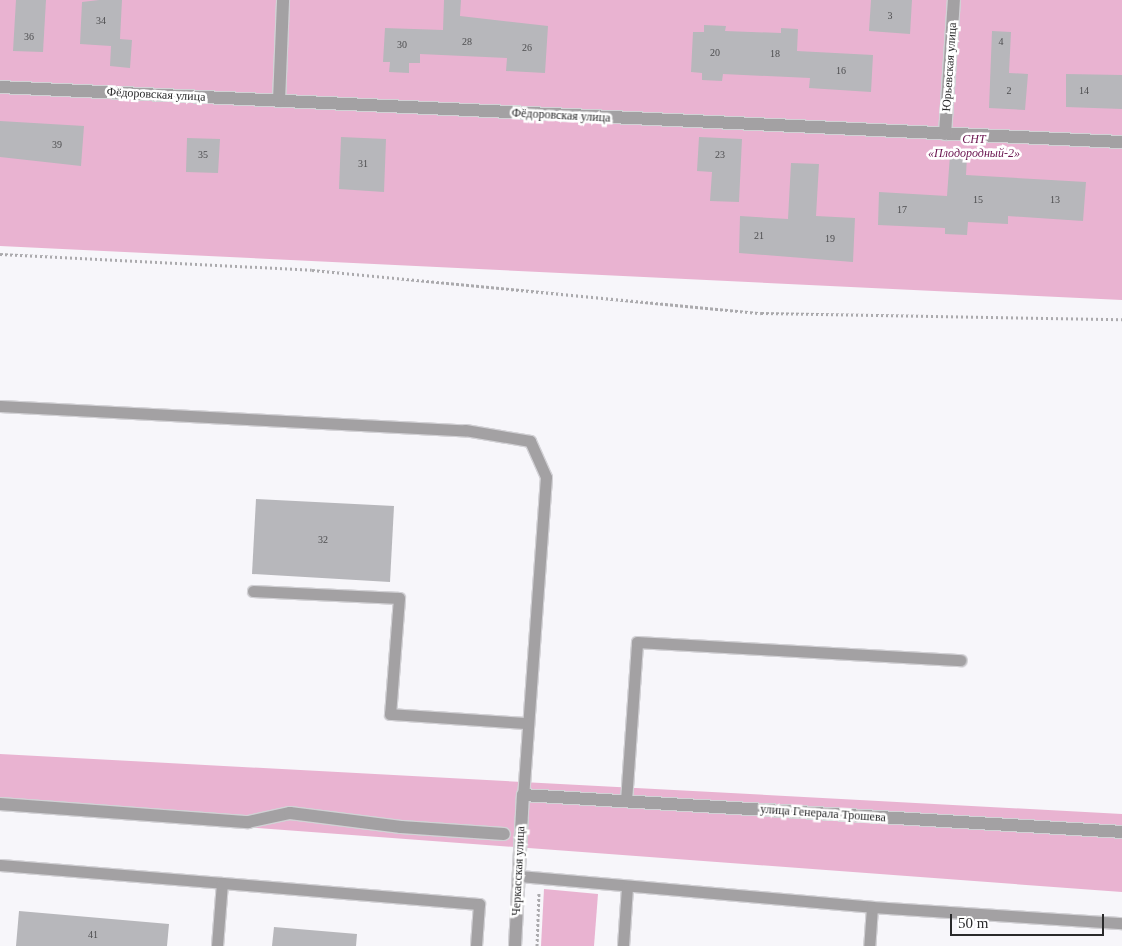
<!DOCTYPE html>
<html>
<head>
<meta charset="utf-8">
<style>
	body { margin:0 }
	#map { position:relative; width:1122px; height:946px; overflow:hidden; background:#f7f6fa; font-family:"Times New Roman",serif }
	div>[style] { position:absolute }
	[style*='--x'] { left:calc(var(--x)*1px); top:calc(var(--y)*1px); width:calc(var(--w)*1px); rotate:calc(var(--a)*1deg) }
	.green>* { inset:0; background:#e9b3d1 }
	.building>* { inset:0; background:#b7b7bb }
	.path>* { height:3px; margin-top:-1.5px; transform-origin:0; background:repeating-linear-gradient(90deg,#abaaad 0 2.5px,transparent 0 5px) }
	.roads { filter:drop-shadow(1px 0 #d2d1d5) drop-shadow(-1px 0 #d2d1d5) drop-shadow(0 1px #d2d1d5) drop-shadow(0 -1px #d2d1d5) }
	.service>* { height:11px; margin:-5.5px; padding:0 5.5px; transform-origin:5.5px; border-radius:5.5px; background:#a3a1a3 }
	.pedestrian>* { height:12px; margin:-6px; padding:0 6px; transform-origin:6px; border-radius:6px; background:#a3a1a3 }
	.minor>* { height:12px; margin:-6px; padding:0 6px; transform-origin:6px; border-radius:6px; background:#a3a1a3 }
	span { translate:-50% -50%; white-space:nowrap; text-align:center; line-height:1.15; -webkit-text-stroke:5px #fff; paint-order:stroke }
	.number-label { font-size:10px; color:#4d4d4f }
	.number-label span { -webkit-text-stroke-width:0 }
	.street-label { font-size:12px; color:#2a2a2b }
	.park-label { font-size:12px; color:#6a144f; font-style:italic }
	.scale { position:absolute; left:950px; top:914px; width:154px; height:22px; box-sizing:border-box; border:2px solid #2a2a2b; border-top:0; padding-left:6px; font-size:15px; line-height:18px; white-space:nowrap; color:#2a2a2b; -webkit-text-stroke:4px #fff; paint-order:stroke }
</style>
</head>
<body>
<div id="map">
	<div class="green">
		<i style="clip-path:polygon(0 0,1122px 0,1122px 300px,0 246px)"></i>
		<i style="clip-path:polygon(0 754px,1122px 814px,1122px 892px,0 809px)"></i>
		<i style="clip-path:polygon(544px 889px,598px 894px,594px 946px,541px 946px)"></i>
	</div>
	<div class="building">
		<i style="clip-path:polygon(16px 0,46px 0,43px 52px,13px 51px)"></i>
		<i style="clip-path:polygon(99px 0,122px 0,120px 39px,132px 40px,130px 68px,110px 66px,111px 46px,80px 44px,82px 2px)"></i>
		<i style="clip-path:polygon(444px 0,461px 0,460px 16px,548px 26px,545px 73px,506px 71px,507px 58px,420px 54px,420px 63px,409px 63px,409px 73px,389px 72px,390px 62px,383px 62px,385px 28px,443px 30px)"></i>
		<i style="clip-path:polygon(871px 0,912px 0,910px 34px,869px 31px)"></i>
		<i style="clip-path:polygon(704px 25px,726px 26px,725px 31px,781px 33px,781px 28px,798px 29px,797px 51px,873px 55px,871px 92px,809px 88px,810px 78px,723px 74px,722px 81px,702px 80px,702px 73px,691px 72px,693px 32px,704px 32px)"></i>
		<i style="clip-path:polygon(992px 31px,1011px 32px,1009px 73px,1028px 74px,1025px 110px,989px 108px)"></i>
		<i style="clip-path:polygon(1066px 74px,1122px 75px,1122px 109px,1066px 107px)"></i>
		<i style="clip-path:polygon(0 121px,84px 126px,81px 166px,0 157px)"></i>
		<i style="clip-path:polygon(341px 137px,386px 139px,384px 192px,339px 189px)"></i>
		<i style="clip-path:polygon(699px 137px,742px 139px,739px 202px,710px 201px,712px 172px,697px 171px)"></i>
		<i style="clip-path:polygon(187px 138px,220px 139px,218px 173px,186px 172px)"></i>
		<i style="clip-path:polygon(950px 155px,967px 156px,966px 175px,1086px 182px,1083px 221px,1008px 216px,1008px 224px,968px 222px,967px 235px,945px 234px,945px 228px,878px 225px,879px 192px,947px 196px)"></i>
		<i style="clip-path:polygon(791px 163px,819px 164px,816px 216px,855px 218px,853px 262px,739px 253px,740px 216px,788px 219px)"></i>
		<i style="clip-path:polygon(256px 499px,394px 506px,390px 582px,252px 574px)"></i>
		<i style="clip-path:polygon(19px 911px,169px 924px,167px 946px,16px 946px)"></i>
		<i style="clip-path:polygon(274px 927px,357px 934px,356px 946px,272px 946px)"></i>
	</div>
	<div class="path">
		<i style="--x:0;--y:254;--w:312;--a:2.9"></i>
		<i style="--x:312;--y:270;--w:451;--a:5.5"></i>
		<i style="--x:761;--y:313;--w:361;--a:1"></i>
		<i style="--x:537;--y:946;--w:54;--a:-87.9"></i>
	</div>
	<div class="roads">
		<div class="service">
			<i style="--x:0;--y:406;--w:466;--a:3"></i>
			<i style="--x:465;--y:430;--w:66;--a:9.6"></i>
			<i style="--x:530;--y:441;--w:39;--a:66"></i>
			<i style="--x:546;--y:477;--w:319;--a:94.1"></i>
			<i style="--x:253;--y:591;--w:146;--a:2.7"></i>
			<i style="--x:399;--y:598;--w:116;--a:94.4"></i>
			<i style="--x:390;--y:714;--w:137;--a:3.8"></i>
			<i style="--x:626;--y:801;--w:159;--a:-86"></i>
			<i style="--x:637;--y:642;--w:324;--a:3.2"></i>
			<i style="--x:0;--y:865;--w:223;--a:4.6"></i>
			<i style="--x:519;--y:876;--w:354;--a:5"></i>
			<i style="--x:872;--y:907;--w:39;--a:94"></i>
			<i style="--x:872;--y:907;--w:251;--a:3.7"></i>
			<i style="--x:217;--y:946;--w:63;--a:-85.5"></i>
			<i style="--x:222;--y:883;--w:258;--a:4.7"></i>
			<i style="--x:479;--y:904;--w:42;--a:94.1"></i>
			<i style="--x:623;--y:946;--w:58;--a:-86.1"></i>
		</div>
		<div class="pedestrian">
			<i style="--x:0;--y:804;--w:249;--a:4.2"></i>
			<i style="--x:248;--y:822;--w:43;--a:-12.1"></i>
			<i style="--x:290;--y:813;--w:112;--a:7.2"></i>
			<i style="--x:401;--y:827;--w:103;--a:3.9"></i>
		</div>
		<div class="minor">
			<i style="--x:0;--y:87;--w:1123;--a:2.81"></i>
			<i style="--x:279;--y:101;--w:101;--a:-87.7"></i>
			<i style="--x:945;--y:134;--w:134;--a:-86.2"></i>
			<i style="--x:515;--y:946;--w:151;--a:-87"></i>
			<i style="--x:523;--y:795;--w:600;--a:3.53"></i>
		</div>
	</div>
	<div class="number-label">
		<span style="left:890px;top:16px">3</span>
		<span style="left:101px;top:21px">34</span>
		<span style="left:29px;top:37px">36</span>
		<span style="left:467px;top:42px">28</span>
		<span style="left:1001px;top:42px">4</span>
		<span style="left:402px;top:45px">30</span>
		<span style="left:527px;top:48px">26</span>
		<span style="left:715px;top:53px">20</span>
		<span style="left:775px;top:54px">18</span>
		<span style="left:841px;top:71px">16</span>
		<span style="left:1009px;top:91px">2</span>
		<span style="left:1084px;top:91px">14</span>
		<span style="left:57px;top:145px">39</span>
		<span style="left:203px;top:155px">35</span>
		<span style="left:720px;top:155px">23</span>
		<span style="left:363px;top:164px">31</span>
		<span style="left:978px;top:200px">15</span>
		<span style="left:1055px;top:200px">13</span>
		<span style="left:902px;top:210px">17</span>
		<span style="left:759px;top:236px">21</span>
		<span style="left:830px;top:239px">19</span>
		<span style="left:323px;top:540px">32</span>
		<span style="left:93px;top:935px">41</span>
	</div>
	<div class="street-label">
		<span style="left:950px;top:67px;rotate:-86deg">Юрьевская улица</span>
		<span style="left:156px;top:95px;rotate:3deg">Фёдоровская улица</span>
		<span style="left:561px;top:116px;rotate:3deg">Фёдоровская улица</span>
		<span style="left:823px;top:814px;rotate:4deg">улица Генерала Трошева</span>
		<span style="left:519px;top:871px;rotate:-87deg">Черкасская улица</span>
	</div>
	<div class="park-label">
		<span style="left:974px;top:147px">СНТ<br>«Плодородный-2»</span>
	</div>
	<div class="scale">50 m</div>
</div>
</body>
</html>
